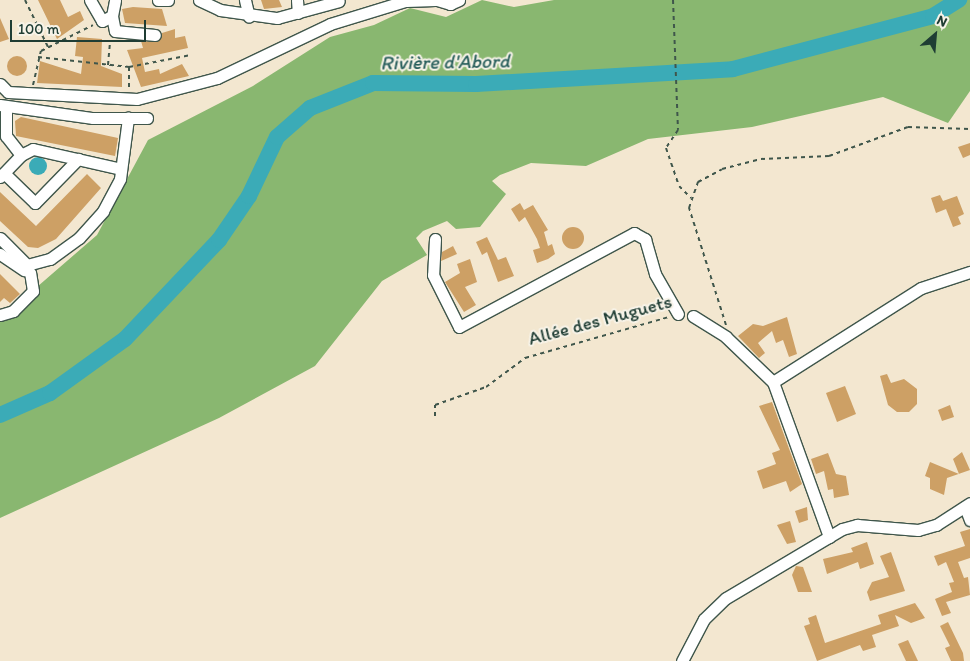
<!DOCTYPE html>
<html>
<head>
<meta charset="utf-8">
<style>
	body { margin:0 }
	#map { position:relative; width:970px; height:661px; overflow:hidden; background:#f3e7d0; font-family:Itim,sans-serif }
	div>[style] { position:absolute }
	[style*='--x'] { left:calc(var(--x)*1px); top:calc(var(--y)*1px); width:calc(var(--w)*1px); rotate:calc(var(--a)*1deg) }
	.forest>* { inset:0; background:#89b770 }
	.water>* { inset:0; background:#3babb7 }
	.round { border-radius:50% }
	.river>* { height:16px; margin:-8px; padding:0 8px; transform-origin:8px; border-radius:8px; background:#3babb7 }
	.building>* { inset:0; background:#cda065 }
	.path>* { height:2px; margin-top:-1px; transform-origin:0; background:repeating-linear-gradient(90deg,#3f564b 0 4px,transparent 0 8px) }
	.roads { filter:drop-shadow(1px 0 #3f564b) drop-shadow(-1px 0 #3f564b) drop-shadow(0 1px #3f564b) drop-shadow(0 -1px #3f564b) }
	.minor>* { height:11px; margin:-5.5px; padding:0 5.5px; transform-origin:5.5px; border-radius:5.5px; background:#fff }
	span { translate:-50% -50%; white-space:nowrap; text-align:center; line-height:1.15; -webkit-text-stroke:4px #f7f3e8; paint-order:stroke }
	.street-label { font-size:19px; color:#1f3d34 }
	.water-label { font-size:20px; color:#275e5b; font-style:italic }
	.north { position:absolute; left:910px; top:10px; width:50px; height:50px; -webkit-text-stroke:4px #f7f3e8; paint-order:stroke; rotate:27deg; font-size:14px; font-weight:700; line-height:20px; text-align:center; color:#1f3d34 }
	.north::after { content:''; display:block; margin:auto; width:18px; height:22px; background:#1f3d34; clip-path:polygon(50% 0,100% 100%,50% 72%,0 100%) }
	.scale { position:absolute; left:10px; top:20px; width:136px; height:22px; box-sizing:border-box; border:2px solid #1f3d34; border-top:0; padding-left:6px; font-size:15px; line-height:18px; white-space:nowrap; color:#1f3d34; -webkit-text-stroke:4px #f7f3e8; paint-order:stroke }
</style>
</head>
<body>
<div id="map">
	<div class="forest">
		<i style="clip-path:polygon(482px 0,514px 7px,554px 0,970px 0,970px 91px,948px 123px,883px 97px,752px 127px,648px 139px,586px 166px,531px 163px,500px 175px,492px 181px,506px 194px,480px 227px,456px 229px,447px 221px,423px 231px,416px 238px,427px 255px,382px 281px,315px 366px,219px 418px,0 518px,0 319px,97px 235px,148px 140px,253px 86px,330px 37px,374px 25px,410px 8px,446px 17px)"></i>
	</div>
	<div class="water">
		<i class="round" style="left:29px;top:157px;width:18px;height:18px"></i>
	</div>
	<div class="river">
		<i style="--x:0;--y:415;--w:55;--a:-23.7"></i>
		<i style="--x:50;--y:393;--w:92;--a:-35.8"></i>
		<i style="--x:125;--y:339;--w:137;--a:-46.5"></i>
		<i style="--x:219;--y:240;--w:53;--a:-55.7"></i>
		<i style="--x:249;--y:196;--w:65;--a:-64.6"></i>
		<i style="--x:277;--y:137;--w:44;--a:-41.3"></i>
		<i style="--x:310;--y:108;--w:68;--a:-21.6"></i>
		<i style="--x:373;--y:83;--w:103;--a:0.6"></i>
		<i style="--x:476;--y:84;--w:257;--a:-3.3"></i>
		<i style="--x:733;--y:69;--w:207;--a:-14.8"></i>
		<i style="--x:933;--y:16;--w:31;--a:-32"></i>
	</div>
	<div class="building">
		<i style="clip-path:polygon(38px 0,60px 0,68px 17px,80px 11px,84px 20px,57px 39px)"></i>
		<i style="clip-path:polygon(261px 0,279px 0,282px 7px,264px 9px)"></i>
		<i style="clip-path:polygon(133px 7px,162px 9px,167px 26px,125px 23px,122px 9px)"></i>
		<i style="clip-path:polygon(0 18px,9px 39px,0 42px)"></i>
		<i style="clip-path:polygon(175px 29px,175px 38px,185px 36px,188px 48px,142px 58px,145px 72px,159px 69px,160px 74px,182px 64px,189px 76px,141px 87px,127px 50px,143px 48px,141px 41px,158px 42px,162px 33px)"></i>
		<i style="clip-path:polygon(77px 37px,102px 39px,101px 66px,122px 74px,122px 87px,37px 83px,40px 61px,81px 74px,83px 57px,75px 56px)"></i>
		<i class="round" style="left:7px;top:56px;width:20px;height:20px"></i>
		<i style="clip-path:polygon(21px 117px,118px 138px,115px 156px,16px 136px,15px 121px)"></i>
		<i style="clip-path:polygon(970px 143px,970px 155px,963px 158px,958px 147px)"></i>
		<i style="clip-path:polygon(87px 174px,101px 188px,56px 239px,38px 248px,28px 247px,0 221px,0 192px,36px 226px)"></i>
		<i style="clip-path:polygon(940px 195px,943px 201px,957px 196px,964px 214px,958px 217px,961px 224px,953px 227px,946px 209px,936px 213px,931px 198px)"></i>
		<i style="clip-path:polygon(520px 203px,524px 210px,533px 205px,548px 230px,544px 232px,548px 246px,552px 244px,555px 254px,548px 259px,537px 263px,533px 250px,540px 248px,537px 239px,525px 217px,519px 222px,511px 209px)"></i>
		<i class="round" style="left:562px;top:227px;width:22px;height:22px"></i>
		<i style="clip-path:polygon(487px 237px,498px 260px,506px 257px,514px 276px,498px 282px,487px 252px,482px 255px,476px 242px)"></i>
		<i style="clip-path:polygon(453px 246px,457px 254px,441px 261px,442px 252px)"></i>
		<i style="clip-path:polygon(470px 259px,477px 282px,465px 287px,476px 305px,464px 312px,445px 282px,460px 273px,457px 264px)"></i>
		<i style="clip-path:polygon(0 274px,20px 294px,10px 303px,4px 298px,0 302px)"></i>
		<i style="clip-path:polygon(787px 317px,797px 354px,789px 357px,783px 340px,776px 343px,772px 331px,758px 343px,765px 353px,759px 358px,738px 336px,753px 324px,763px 326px)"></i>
		<i style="clip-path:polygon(887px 374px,891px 383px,904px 379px,917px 389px,917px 404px,909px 412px,897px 412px,888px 405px,880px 376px)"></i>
		<i style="clip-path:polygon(845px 386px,856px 414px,837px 422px,826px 393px)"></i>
		<i style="clip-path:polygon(772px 402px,802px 484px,790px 492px,786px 481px,763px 489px,757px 471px,776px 464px,772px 453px,780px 450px,759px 406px)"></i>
		<i style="clip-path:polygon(950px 405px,954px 417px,942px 421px,938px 410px)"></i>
		<i style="clip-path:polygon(962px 452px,970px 470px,947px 478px,944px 495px,930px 489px,930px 478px,925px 476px,930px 462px,959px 474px,953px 459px)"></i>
		<i style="clip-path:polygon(828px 453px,836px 474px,846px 476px,849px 495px,834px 498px,833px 489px,828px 490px,824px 471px,816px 474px,811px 459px)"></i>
		<i style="clip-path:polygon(807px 507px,808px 520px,799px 523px,795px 511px)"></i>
		<i style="clip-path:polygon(790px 521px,796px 542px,787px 544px,777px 525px)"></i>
		<i style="clip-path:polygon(970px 529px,970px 558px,958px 562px,964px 578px,968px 577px,970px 595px,946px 602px,951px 613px,942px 616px,935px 599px,952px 592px,949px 583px,954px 582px,946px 562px,938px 566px,934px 556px,965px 546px,960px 532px)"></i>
		<i style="clip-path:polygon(867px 542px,874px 564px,860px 569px,858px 562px,827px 574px,823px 559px,853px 552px,851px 548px)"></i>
		<i style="clip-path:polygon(891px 552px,905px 591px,870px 601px,867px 592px,872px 582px,889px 577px,880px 556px)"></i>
		<i style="clip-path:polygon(796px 566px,803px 567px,812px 592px,798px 592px,792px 575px)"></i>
		<i style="clip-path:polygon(915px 603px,925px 618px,911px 623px,895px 615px,899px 626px,872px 635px,876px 647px,863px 651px,860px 645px,817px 661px,804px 626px,810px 624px,808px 618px,816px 615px,825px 643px,881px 624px,878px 615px)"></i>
		<i style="clip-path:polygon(948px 622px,963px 653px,964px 661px,951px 661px,945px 648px,950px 646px,940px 626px)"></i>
		<i style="clip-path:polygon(908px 640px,918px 661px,906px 661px,898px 644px)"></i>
	</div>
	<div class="path">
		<i style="--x:25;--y:0;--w:52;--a:63.9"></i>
		<i style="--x:673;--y:0;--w:130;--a:87.8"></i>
		<i style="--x:678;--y:130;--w:22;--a:124"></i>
		<i style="--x:666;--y:148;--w:40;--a:71.1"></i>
		<i style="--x:679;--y:186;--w:17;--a:45"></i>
		<i style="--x:38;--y:57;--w:92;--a:6.3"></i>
		<i style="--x:129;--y:67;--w:63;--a:-11"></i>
		<i style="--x:108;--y:65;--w:25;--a:-85"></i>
		<i style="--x:129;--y:67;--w:23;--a:90"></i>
		<i style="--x:33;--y:85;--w:35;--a:-77"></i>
		<i style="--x:41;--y:51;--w:58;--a:-26.6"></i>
		<i style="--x:726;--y:325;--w:123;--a:-107.5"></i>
		<i style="--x:689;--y:208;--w:28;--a:-71"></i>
		<i style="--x:698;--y:182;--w:27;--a:-28"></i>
		<i style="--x:722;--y:169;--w:40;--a:-14.4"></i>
		<i style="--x:761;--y:159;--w:68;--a:-2.5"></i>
		<i style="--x:829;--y:156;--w:84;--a:-20.2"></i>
		<i style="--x:908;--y:127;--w:62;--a:1.8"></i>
		<i style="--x:435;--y:416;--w:11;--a:-90"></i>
		<i style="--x:435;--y:405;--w:54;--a:-19.4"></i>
		<i style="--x:486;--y:387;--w:49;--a:-36.6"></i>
		<i style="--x:525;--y:358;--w:150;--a:-15.9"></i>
	</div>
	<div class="roads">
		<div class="minor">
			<i style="--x:90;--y:0;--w:24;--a:60"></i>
			<i style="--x:102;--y:21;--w:11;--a:-27"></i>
			<i style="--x:112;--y:16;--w:16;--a:-79"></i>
			<i style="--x:158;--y:0;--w:10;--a:0"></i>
			<i style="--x:199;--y:0;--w:23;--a:25"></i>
			<i style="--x:220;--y:10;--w:58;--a:8"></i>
			<i style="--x:277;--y:18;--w:64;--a:-15.3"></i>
			<i style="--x:245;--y:0;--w:17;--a:77"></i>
			<i style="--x:297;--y:0;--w:13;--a:86"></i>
			<i style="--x:437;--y:0;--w:14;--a:17"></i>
			<i style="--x:450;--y:4;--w:10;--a:-24"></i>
			<i style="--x:406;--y:1;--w:29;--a:-2"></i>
			<i style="--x:112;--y:16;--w:15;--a:79"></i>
			<i style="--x:115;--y:31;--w:40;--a:5.7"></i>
			<i style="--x:0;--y:84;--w:11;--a:45"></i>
			<i style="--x:8;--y:92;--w:129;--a:3.1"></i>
			<i style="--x:137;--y:99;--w:83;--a:-14.7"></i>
			<i style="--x:217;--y:78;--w:125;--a:-25.5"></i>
			<i style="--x:330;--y:24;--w:82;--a:-17.1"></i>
			<i style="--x:0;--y:105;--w:94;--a:8"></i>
			<i style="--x:93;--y:118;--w:54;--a:0"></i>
			<i style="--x:21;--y:155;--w:13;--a:-27"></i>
			<i style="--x:33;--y:149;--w:90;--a:12.8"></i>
			<i style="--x:4;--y:173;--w:43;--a:44.1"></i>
			<i style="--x:35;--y:203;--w:62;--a:-45.7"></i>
			<i style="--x:0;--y:177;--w:30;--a:-46"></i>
			<i style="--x:21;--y:155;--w:24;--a:-128"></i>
			<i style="--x:6;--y:136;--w:29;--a:-90"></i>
			<i style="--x:0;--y:238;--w:38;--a:45"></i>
			<i style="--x:27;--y:265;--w:24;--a:-15"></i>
			<i style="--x:50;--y:259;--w:36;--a:-36"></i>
			<i style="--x:79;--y:238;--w:36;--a:-48"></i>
			<i style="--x:103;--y:211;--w:36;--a:-62"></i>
			<i style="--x:120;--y:179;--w:62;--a:-82.5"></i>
			<i style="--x:435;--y:239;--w:36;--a:93"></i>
			<i style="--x:433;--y:275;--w:58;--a:63.4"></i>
			<i style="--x:459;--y:327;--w:199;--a:-28.2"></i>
			<i style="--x:634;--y:233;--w:13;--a:29"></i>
			<i style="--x:645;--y:239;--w:36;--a:74"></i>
			<i style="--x:655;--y:274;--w:46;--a:60.1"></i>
			<i style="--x:0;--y:254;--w:29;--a:34"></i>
			<i style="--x:0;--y:315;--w:14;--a:-17"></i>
			<i style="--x:13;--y:311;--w:28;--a:-45"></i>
			<i style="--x:33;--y:291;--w:18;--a:-99"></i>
			<i style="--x:30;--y:273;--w:16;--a:-135"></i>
			<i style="--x:693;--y:316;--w:39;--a:32"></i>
			<i style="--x:726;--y:337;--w:65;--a:43.8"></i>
			<i style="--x:773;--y:382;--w:165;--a:70.1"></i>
			<i style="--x:773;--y:382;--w:175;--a:-32.4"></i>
			<i style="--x:921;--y:288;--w:52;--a:-18.1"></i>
			<i style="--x:965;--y:507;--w:14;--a:69"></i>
			<i style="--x:682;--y:661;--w:47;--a:-62.4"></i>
			<i style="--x:704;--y:619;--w:30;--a:-44"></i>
			<i style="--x:726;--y:598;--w:135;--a:-30.7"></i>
			<i style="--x:842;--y:529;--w:16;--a:-15"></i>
			<i style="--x:857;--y:525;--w:61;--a:4.7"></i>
			<i style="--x:918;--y:530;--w:19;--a:-16"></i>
			<i style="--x:936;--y:525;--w:40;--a:-32.9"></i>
		</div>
	</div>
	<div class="street-label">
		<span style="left:600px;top:320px;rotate:-15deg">Allée des Muguets</span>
	</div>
	<div class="water-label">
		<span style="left:445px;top:62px;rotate:-1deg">Rivière d'Abord</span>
	</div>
	<div class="north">N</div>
	<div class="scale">100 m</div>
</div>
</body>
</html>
